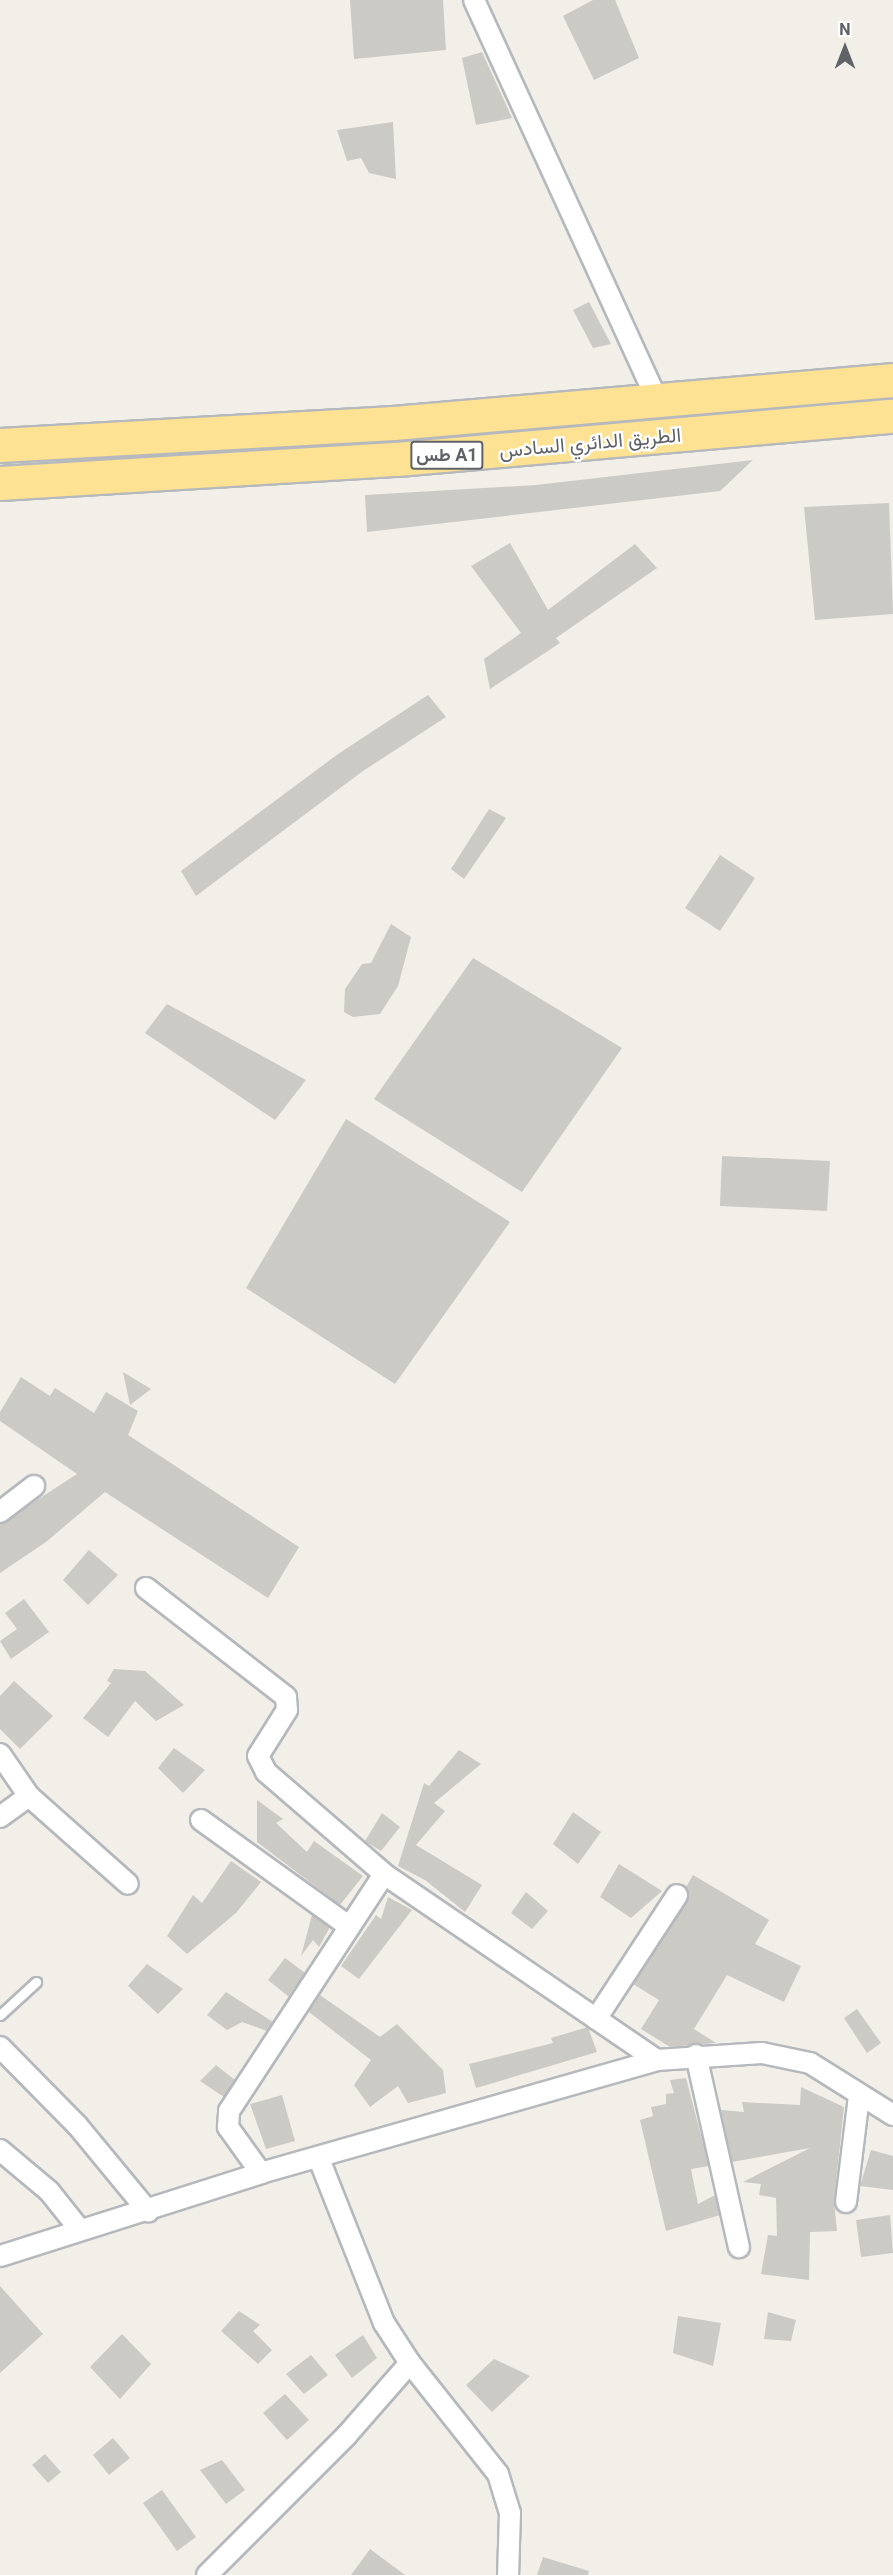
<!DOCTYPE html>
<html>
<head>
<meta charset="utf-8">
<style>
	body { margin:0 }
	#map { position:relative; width:893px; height:2575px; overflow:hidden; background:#f1efe8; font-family:Roboto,Vazirmatn,sans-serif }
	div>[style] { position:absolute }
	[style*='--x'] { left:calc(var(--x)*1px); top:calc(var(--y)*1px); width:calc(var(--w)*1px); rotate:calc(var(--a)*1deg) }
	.building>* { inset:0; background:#cccac5 }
	.roads { filter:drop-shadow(2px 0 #b5b8bc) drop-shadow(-2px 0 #b5b8bc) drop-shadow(0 2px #b5b8bc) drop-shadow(0 -2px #b5b8bc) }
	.lane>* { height:9px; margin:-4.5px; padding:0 4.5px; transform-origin:4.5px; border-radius:4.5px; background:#fff }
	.street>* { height:20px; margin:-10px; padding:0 10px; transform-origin:10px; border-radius:10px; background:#fff }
	.highway>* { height:33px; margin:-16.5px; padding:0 16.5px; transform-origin:16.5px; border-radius:16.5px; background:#fde293 }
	span { translate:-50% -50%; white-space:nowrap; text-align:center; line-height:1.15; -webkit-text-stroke:4.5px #fff; paint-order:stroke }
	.shield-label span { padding:2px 4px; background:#fff; border:2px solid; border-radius:4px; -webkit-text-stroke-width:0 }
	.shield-label { font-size:18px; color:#5f6368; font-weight:700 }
	.street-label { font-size:20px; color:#5f6368 }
	.north { position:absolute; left:815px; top:18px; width:60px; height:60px; -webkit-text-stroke:4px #fff; paint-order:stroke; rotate:0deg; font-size:16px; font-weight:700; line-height:24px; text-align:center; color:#5f6368 }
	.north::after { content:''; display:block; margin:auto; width:21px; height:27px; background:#5f6368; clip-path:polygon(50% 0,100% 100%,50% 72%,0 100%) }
</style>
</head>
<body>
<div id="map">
	<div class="building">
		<i style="clip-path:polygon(350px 0,443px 0,446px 50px,354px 59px)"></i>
		<i style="clip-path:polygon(593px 0,615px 0,639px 58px,594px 80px,563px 16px)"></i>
		<i style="clip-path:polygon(482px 52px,512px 118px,476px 125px,462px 58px)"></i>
		<i style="clip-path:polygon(393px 122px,396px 179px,369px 173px,361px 158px,347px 161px,337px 130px)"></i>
		<i style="clip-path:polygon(589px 302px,611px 344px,593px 348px,573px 310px)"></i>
		<i style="clip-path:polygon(753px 460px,720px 491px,367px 532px,365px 495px,536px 485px)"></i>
		<i style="clip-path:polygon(889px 503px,893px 614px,815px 620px,804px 507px)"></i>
		<i style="clip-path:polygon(510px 543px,548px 610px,635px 544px,657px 568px,556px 638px,560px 643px,490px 689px,484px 659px,521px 633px,471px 566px)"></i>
		<i style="clip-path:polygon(428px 695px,446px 717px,363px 771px,196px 896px,181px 871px,338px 754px)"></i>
		<i style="clip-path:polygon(489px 809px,506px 818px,464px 879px,451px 869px)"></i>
		<i style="clip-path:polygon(720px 855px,755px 878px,720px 931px,685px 908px)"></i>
		<i style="clip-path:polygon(391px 924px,411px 937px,398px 986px,380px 1014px,353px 1017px,344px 1012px,345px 989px,362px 964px,371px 963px)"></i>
		<i style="clip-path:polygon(473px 958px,622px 1048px,522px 1192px,374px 1099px)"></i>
		<i style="clip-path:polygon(167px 1004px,306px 1080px,275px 1120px,145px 1033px)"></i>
		<i style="clip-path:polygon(346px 1119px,510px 1222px,395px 1384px,246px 1288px)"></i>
		<i style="clip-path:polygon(722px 1156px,830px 1161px,827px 1211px,720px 1206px)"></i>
		<i style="clip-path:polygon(123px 1372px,151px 1389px,130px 1405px)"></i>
		<i style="clip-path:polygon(21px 1377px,50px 1396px,55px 1388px,94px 1413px,106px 1392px,138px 1411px,128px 1435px,299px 1547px,268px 1598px,105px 1492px,46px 1542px,0 1573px,0 1524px,77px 1474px,0 1421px,0 1412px)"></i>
		<i style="clip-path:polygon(89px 1550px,118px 1575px,88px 1605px,63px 1580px)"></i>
		<i style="clip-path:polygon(24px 1599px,49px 1632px,11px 1659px,0 1641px,17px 1629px,5px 1613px)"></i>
		<i style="clip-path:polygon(114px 1669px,145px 1671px,184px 1705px,156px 1721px,135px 1701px,108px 1737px,83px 1718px,111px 1683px,107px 1681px)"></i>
		<i style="clip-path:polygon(14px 1681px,53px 1716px,20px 1749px,0 1729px,0 1696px)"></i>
		<i style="clip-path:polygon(174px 1748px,205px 1770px,183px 1793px,158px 1768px)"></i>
		<i style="clip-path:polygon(459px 1750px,481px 1764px,434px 1803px,445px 1811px,416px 1845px,482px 1885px,465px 1912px,425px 1880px,398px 1866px,424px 1783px,429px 1786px)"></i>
		<i style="clip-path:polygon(257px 1800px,283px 1819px,276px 1823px,307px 1852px,314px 1841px,363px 1876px,340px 1905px,257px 1842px)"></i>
		<i style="clip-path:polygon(573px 1812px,601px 1832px,578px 1864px,553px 1844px)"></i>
		<i style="clip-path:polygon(382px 1813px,400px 1827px,381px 1851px,365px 1841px)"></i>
		<i style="clip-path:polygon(231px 1861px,261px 1882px,236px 1913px,187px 1954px,167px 1936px,193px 1895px,202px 1903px)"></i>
		<i style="clip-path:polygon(619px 1864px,662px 1891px,631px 1918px,600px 1897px)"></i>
		<i style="clip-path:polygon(693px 1875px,769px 1920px,755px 1944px,801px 1966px,784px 2002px,727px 1975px,694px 2029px,716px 2043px,670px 2047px,641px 2029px,659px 2000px,633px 1984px,687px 1902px,686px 1887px)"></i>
		<i style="clip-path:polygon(526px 1892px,548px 1911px,532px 1929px,511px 1913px)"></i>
		<i style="clip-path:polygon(388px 1897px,412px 1910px,359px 1979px,341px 1966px,376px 1915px,381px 1919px)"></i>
		<i style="clip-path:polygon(312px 1915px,330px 1927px,319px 1947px,313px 1940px,301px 1956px)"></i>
		<i style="clip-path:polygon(285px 1958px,305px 1973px,289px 1997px,268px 1980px)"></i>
		<i style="clip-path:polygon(147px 1964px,183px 1989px,158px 2014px,128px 1986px)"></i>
		<i style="clip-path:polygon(226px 1992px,273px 2022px,267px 2031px,242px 2022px,227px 2030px,207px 2015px)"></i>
		<i style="clip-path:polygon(320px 1995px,380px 2037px,397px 2024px,443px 2070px,446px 2093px,408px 2103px,398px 2086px,370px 2107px,354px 2085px,371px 2060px,309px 2012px)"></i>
		<i style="clip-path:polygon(857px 2009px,881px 2043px,867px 2053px,844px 2018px)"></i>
		<i style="clip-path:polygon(588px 2027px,597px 2052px,476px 2088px,469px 2064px,553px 2043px,551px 2038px)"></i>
		<i style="clip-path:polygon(216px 2065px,235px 2080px,224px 2097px,200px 2081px)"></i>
		<i style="clip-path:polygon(686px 2078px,709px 2166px,691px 2169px,698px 2204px,715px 2195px,720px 2215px,666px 2231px,640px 2120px,653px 2116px,651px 2107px,666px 2104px,666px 2094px,674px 2093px,670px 2080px)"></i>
		<i style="clip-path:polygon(801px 2087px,844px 2107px,834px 2201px,837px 2231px,810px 2232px,809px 2280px,761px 2274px,768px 2235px,777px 2236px,776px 2198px,759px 2195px,761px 2184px,743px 2182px,810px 2148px,732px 2162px,721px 2110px,744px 2112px,742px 2102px,800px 2105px)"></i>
		<i style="clip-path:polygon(282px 2095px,295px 2141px,266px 2149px,250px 2104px)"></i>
		<i style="clip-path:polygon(871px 2150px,893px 2156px,893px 2190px,860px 2186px)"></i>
		<i style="clip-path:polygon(890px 2215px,893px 2253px,861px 2257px,856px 2220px)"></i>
		<i style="clip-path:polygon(0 2286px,43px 2334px,0 2373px)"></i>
		<i style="clip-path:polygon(239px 2311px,260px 2325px,253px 2331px,272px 2350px,258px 2364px,221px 2331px)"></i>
		<i style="clip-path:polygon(768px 2312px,796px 2320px,791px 2341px,764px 2339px)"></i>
		<i style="clip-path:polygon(678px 2316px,721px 2323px,713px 2366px,673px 2353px)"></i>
		<i style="clip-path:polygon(122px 2334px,151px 2364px,120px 2399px,90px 2367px)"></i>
		<i style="clip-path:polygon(363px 2335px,377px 2358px,352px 2378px,335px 2355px)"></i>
		<i style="clip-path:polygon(311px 2355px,328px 2375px,304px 2394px,286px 2374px)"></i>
		<i style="clip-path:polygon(494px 2359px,530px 2376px,492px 2412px,466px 2385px)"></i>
		<i style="clip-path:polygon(285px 2394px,309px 2420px,287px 2440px,263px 2413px)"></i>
		<i style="clip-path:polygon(113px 2438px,130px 2458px,109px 2475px,93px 2455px)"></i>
		<i style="clip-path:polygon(45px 2454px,61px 2472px,48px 2483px,32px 2465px)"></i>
		<i style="clip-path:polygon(222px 2460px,245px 2490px,226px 2504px,200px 2470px)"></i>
		<i style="clip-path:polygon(162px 2490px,196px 2537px,177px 2551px,143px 2503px)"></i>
		<i style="clip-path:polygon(370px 2549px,405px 2575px,351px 2575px)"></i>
		<i style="clip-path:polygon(543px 2557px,589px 2571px,588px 2575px,537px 2575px)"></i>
	</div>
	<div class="roads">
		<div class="lane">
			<i style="--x:0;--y:2015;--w:49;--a:-42.5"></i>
		</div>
		<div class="street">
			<i style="--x:474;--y:0;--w:442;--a:65.4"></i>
			<i style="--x:0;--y:1512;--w:43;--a:-37.4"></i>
			<i style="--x:146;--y:1588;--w:177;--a:37.9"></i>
			<i style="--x:286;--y:1697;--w:13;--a:86"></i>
			<i style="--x:287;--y:1710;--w:54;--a:122.2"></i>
			<i style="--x:258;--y:1756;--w:18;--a:63"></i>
			<i style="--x:266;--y:1772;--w:156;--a:40.8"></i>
			<i style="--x:384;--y:1874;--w:330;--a:34.3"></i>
			<i style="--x:0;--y:1754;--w:51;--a:55.4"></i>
			<i style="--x:29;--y:1796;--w:132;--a:41.6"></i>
			<i style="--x:0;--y:1817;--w:36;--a:-36"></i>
			<i style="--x:201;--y:1820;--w:183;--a:35.7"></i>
			<i style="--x:596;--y:2019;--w:148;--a:-56.8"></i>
			<i style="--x:0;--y:2047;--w:110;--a:45.4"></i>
			<i style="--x:77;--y:2125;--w:112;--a:50.5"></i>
			<i style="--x:696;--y:2055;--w:197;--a:77.4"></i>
			<i style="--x:0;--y:2150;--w:64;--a:39.9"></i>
			<i style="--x:49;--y:2191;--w:50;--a:51.5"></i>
			<i style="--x:261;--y:2173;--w:57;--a:-125.7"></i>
			<i style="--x:228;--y:2127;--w:16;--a:-86"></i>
			<i style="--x:229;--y:2111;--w:283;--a:-56.8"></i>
			<i style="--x:846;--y:2202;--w:107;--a:-83"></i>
			<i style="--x:0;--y:2256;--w:274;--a:-17.6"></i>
			<i style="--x:261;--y:2173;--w:412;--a:-15.9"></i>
			<i style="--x:657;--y:2060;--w:105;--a:-3.8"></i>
			<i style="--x:762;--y:2053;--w:49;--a:11.8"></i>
			<i style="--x:810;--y:2063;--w:98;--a:32.1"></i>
			<i style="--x:410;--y:2363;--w:142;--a:51.6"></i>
			<i style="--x:498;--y:2474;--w:41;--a:72.9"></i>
			<i style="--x:510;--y:2513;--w:62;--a:91.8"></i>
			<i style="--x:207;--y:2575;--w:197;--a:-45"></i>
			<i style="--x:346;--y:2436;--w:97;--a:-48.8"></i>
			<i style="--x:410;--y:2363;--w:48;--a:-123"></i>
			<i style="--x:384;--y:2323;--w:176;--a:-111.6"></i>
		</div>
		<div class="highway">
			<i style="--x:0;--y:445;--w:394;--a:-3.2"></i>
			<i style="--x:393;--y:423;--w:502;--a:-4.92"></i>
			<i style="--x:0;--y:483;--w:398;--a:-3.5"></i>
			<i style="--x:397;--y:459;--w:498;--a:-5"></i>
		</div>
	</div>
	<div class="shield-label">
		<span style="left:447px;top:455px">طس A1</span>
	</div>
	<div class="street-label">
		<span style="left:590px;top:443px;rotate:-5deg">الطريق الدائري السادس</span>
	</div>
	<div class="north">N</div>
</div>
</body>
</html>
